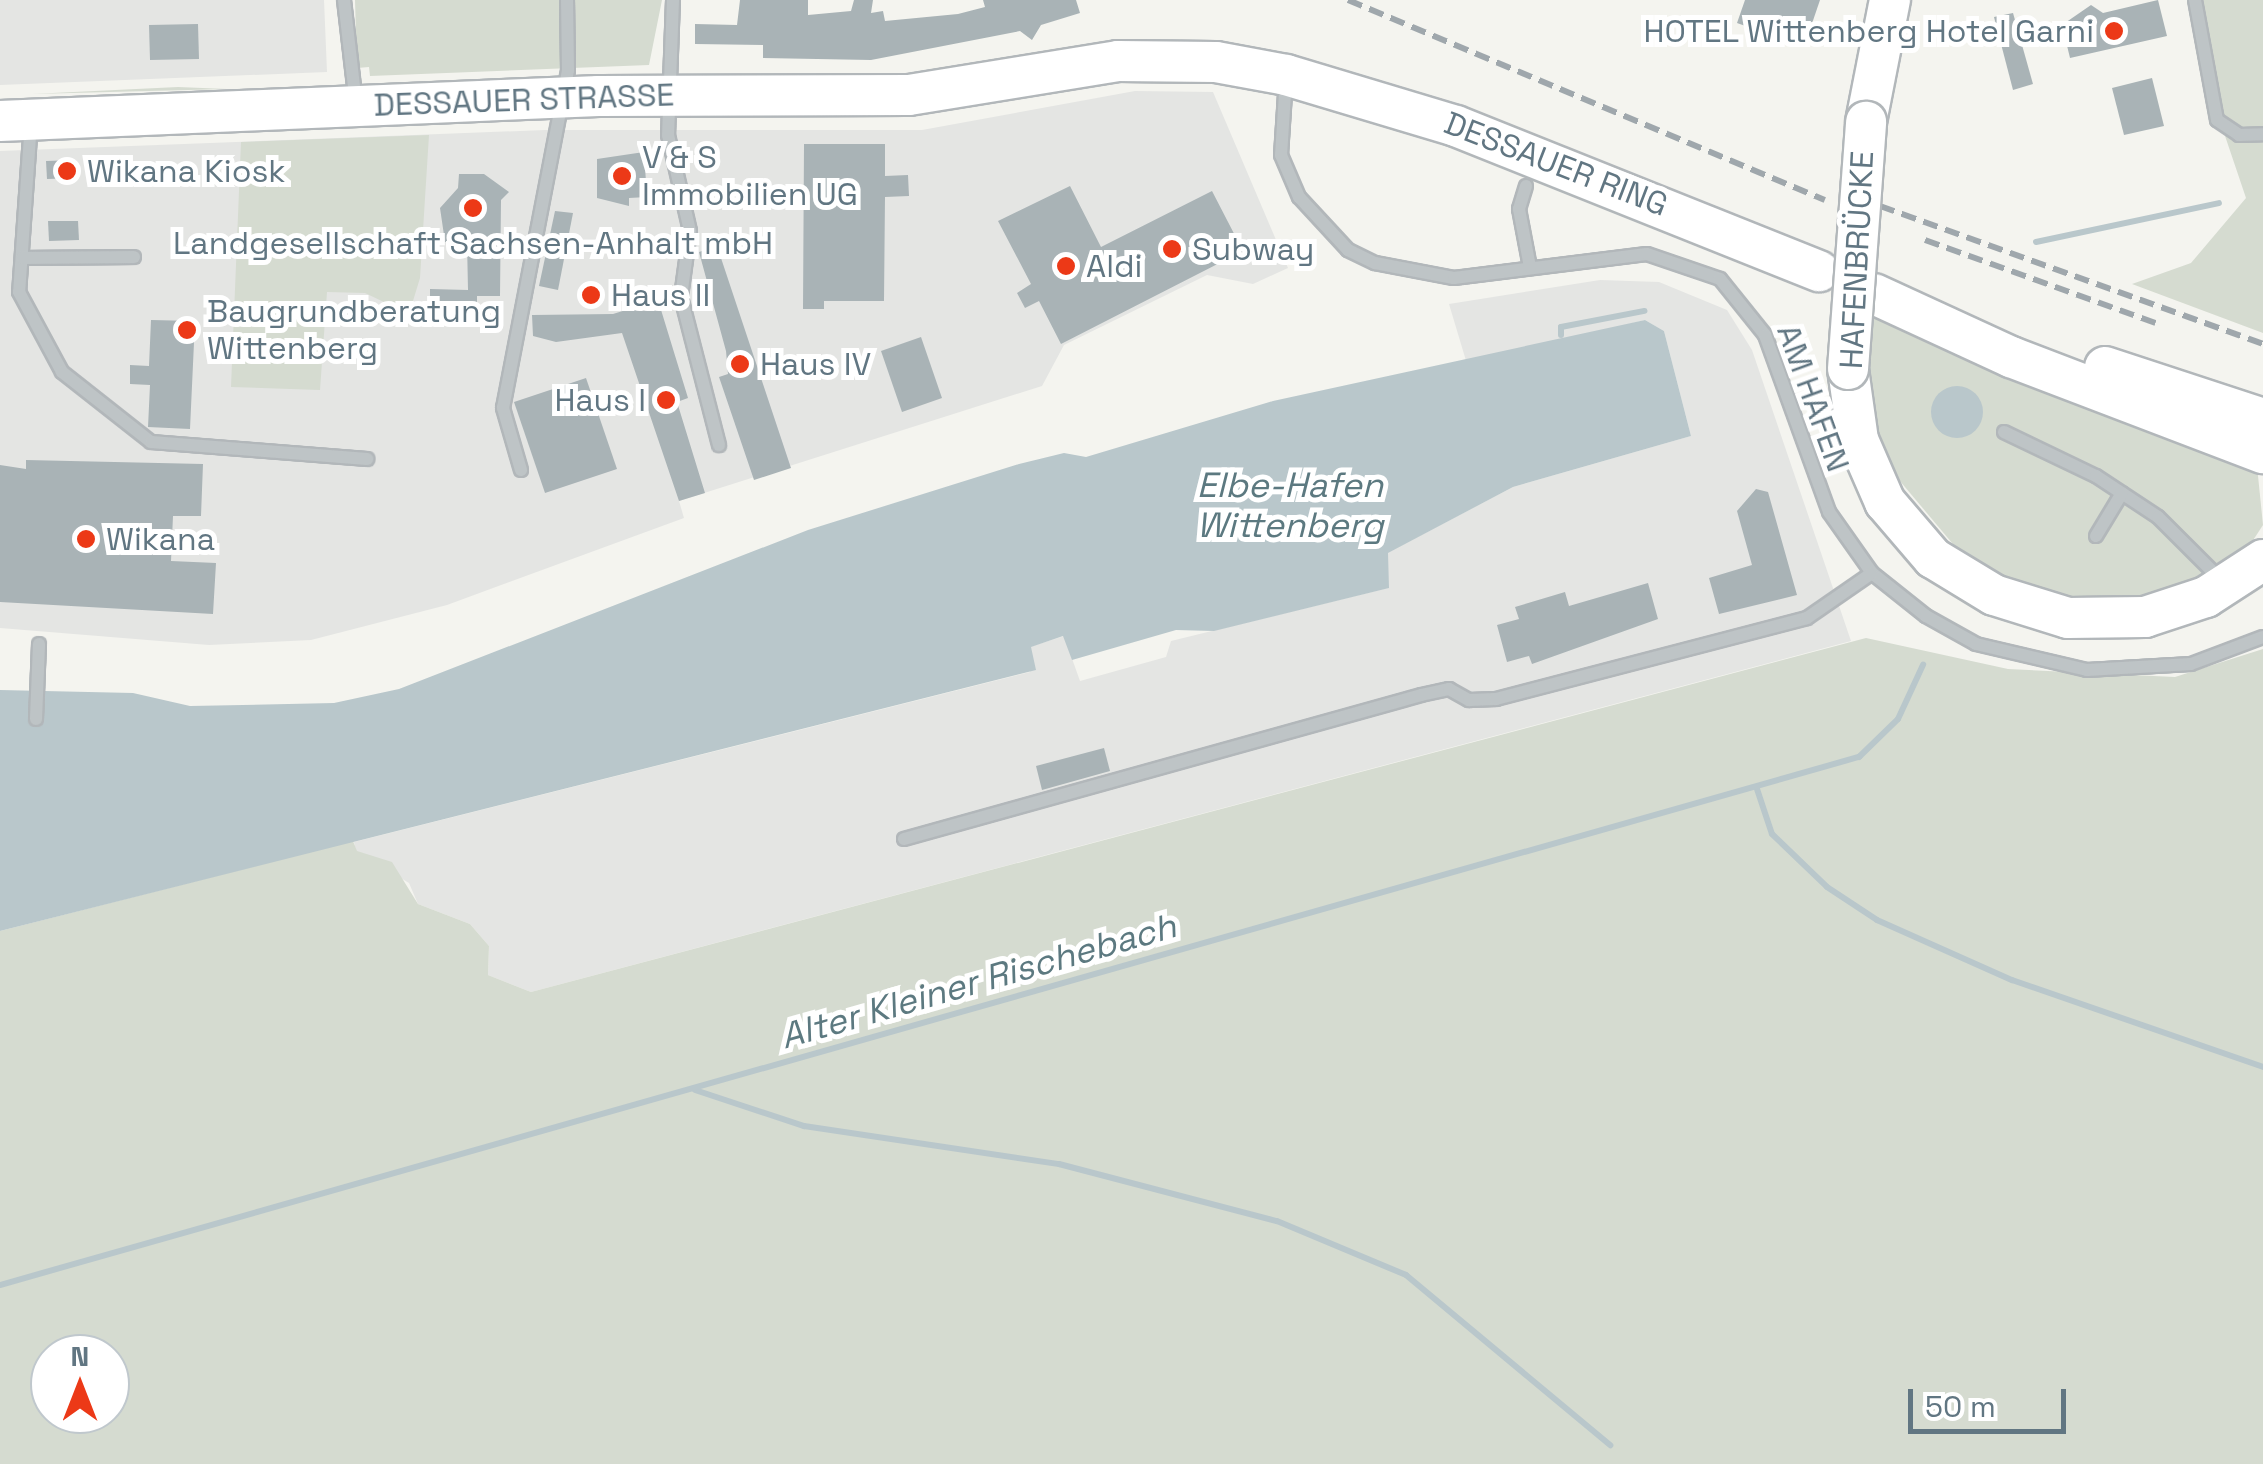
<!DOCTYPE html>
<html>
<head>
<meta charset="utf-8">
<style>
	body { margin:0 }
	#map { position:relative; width:2263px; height:1464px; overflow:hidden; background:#f4f4ef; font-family:"Space Grotesk",sans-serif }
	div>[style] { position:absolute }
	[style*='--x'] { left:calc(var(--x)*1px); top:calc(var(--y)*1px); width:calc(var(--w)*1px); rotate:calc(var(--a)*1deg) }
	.built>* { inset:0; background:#e4e5e3 }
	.green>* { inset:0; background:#d5dbd0 }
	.water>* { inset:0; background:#b9c7cb }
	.round { border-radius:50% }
	.stream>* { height:6px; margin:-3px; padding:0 3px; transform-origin:3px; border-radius:3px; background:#b9c7cb }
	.building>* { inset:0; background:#a9b3b6 }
	.roads { filter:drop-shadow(2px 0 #b2b7ba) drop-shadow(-2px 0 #b2b7ba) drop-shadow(0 2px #b2b7ba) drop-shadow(0 -2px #b2b7ba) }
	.service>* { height:12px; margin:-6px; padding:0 6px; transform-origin:6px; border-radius:6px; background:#bec4c6 }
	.primary>* { height:40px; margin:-20px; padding:0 20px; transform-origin:20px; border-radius:20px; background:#fff }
	.rail>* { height:6px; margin-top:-3px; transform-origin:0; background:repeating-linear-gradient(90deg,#9fa7ac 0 15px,transparent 0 23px) }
	.bridges { filter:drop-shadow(2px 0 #b2b7ba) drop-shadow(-2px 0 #b2b7ba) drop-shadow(0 2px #b2b7ba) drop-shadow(0 -2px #b2b7ba) }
	.primary-bridge>* { height:40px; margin:-20px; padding:0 20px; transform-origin:20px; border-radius:20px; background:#fff }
	.dots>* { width:28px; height:28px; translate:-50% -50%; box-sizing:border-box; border:5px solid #fff; border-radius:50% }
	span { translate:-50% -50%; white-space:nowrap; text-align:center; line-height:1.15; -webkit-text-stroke:10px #fff; paint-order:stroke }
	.poi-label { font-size:32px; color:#617682 }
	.right { translate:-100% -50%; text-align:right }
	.left { translate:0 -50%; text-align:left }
	.street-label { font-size:32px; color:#617682 }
	.water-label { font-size:35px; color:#5c7980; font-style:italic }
	.north { position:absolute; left:30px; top:1334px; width:100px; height:100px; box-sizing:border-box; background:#fff; border:2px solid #c0c8cd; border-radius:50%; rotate:0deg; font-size:28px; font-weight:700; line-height:40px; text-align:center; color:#617682 }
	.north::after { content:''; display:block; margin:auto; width:35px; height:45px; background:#ec3917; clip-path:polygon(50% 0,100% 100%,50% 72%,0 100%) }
	.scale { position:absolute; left:1908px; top:1389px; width:158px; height:45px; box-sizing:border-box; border:5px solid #617682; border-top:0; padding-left:12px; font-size:30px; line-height:35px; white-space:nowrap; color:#617682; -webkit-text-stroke:8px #fff; paint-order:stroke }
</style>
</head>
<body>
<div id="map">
	<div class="built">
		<i style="clip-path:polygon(0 0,324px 0,327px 72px,0 85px)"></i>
		<i style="clip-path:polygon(1135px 91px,1213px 92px,1288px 268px,1253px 284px,1207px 275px,1064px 345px,1042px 386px,679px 501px,684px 518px,447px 605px,311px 640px,209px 645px,0 628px,0 151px,545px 130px,922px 130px)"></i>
		<i style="clip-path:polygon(1600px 280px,1659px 282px,1727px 310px,1752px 350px,1851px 641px,531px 992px,488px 975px,489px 946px,470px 924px,418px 904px,409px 883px,356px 851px,354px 842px,1030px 672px,1026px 648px,1064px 636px,1080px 681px,1166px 657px,1171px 641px,1388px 588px,1387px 553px,1513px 487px,1691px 436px,1664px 331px,1645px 320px,1467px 364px,1449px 304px)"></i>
	</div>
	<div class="green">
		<i style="clip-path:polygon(355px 0,662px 0,649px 65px,370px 76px,369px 67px,357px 68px)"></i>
		<i style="clip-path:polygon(2203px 0,2263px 0,2263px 333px,2132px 284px,2191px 263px,2246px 198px,2222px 127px)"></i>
		<i style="clip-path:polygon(178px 87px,227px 89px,32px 94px)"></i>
		<i style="clip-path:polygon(429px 135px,420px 278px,409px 314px,365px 293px,327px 292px,320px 390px,231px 387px,241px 142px)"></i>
		<i style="clip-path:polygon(1858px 307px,2257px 466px,2263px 525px,2248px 548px,2193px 585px,2131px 602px,2022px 593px,1963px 556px,1889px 468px,1870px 406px)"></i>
		<i style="clip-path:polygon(evenodd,1866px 638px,2008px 669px,2175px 677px,2263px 649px,2263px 1464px,0 1464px,0 931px,353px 841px,357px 851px,392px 862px,418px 904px,470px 924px,489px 946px,488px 975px,531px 992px,1866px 638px,50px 1354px,110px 1354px,110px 1414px,50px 1414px,50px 1354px)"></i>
	</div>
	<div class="water">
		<i style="clip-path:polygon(1645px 320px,1664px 331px,1691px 436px,1513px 487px,1388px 553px,1389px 588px,1214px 631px,1176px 630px,1072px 660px,1063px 636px,1031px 647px,1036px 670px,0 931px,0 690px,133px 693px,190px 706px,334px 703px,399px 689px,808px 530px,1019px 464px,1064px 453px,1086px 457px,1273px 401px)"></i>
		<i class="round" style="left:1931px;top:386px;width:52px;height:52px"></i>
	</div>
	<div class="stream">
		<i style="--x:2036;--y:242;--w:187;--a:-12"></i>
		<i style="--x:1561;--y:335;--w:8;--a:-90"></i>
		<i style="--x:1561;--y:327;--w:85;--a:-10.9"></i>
		<i style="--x:1757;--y:789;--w:47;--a:71.6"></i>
		<i style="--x:1772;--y:834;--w:76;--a:43.9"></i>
		<i style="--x:1827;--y:887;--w:60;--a:33.4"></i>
		<i style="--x:1877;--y:920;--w:148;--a:24"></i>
		<i style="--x:2012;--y:980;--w:266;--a:19.1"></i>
		<i style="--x:695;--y:1090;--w:115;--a:18.3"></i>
		<i style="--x:804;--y:1126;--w:258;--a:8.5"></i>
		<i style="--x:1059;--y:1164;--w:225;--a:14.7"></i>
		<i style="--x:1277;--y:1221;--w:140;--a:22.7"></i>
		<i style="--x:1406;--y:1275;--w:266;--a:39.8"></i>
		<i style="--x:0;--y:1285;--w:1933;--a:-15.86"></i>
		<i style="--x:1859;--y:757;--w:54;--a:-44.3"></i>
		<i style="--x:1898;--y:719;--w:60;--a:-65.2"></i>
	</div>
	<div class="building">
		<i style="clip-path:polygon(740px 0,808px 0,808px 15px,851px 11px,854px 0,873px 0,871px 13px,883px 11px,885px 21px,958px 14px,985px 7px,983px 0,1076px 0,1080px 13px,1041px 25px,1032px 40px,1020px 31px,871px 60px,763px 58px,763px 45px,695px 44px,695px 24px,737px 25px)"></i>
		<i style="clip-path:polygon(1745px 0,1820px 0,1804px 47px,1737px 23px)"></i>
		<i style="clip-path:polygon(2158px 0,2167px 36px,2070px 58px,2062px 25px,2091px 5px,2103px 13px)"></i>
		<i style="clip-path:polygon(2013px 13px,2033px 84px,2013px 90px,1994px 17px)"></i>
		<i style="clip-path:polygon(198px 24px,199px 59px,150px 60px,149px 25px)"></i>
		<i style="clip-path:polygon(2152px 78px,2164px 126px,2124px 135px,2112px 88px)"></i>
		<i style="clip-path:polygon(804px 144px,885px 144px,885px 176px,908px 175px,909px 196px,885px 197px,884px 301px,824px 301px,824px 309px,803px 309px)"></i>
		<i style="clip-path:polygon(644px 152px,647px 197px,629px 198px,629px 206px,597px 198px,597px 159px)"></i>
		<i style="clip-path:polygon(76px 160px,77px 178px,47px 179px,46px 161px)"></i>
		<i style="clip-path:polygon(459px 174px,484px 174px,509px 192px,501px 200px,500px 296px,477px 296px,477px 310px,430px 310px,430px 289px,468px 290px,467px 242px,445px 242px,440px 208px,458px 188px)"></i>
		<i style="clip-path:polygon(1070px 186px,1101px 247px,1212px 191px,1243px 251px,1061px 344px,1039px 301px,1025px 308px,1017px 293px,1031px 284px,998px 221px)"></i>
		<i style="clip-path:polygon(555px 211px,573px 213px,558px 290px,539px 286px)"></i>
		<i style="clip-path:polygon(48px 221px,78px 221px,79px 240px,49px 241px)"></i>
		<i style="clip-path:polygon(717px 246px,791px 468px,754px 480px,719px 377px,728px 374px,726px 351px,699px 252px)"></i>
		<i style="clip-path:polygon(658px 300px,688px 398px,677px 402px,705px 493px,679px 501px,622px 333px,556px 342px,533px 336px,532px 315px,613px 314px)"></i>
		<i style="clip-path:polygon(151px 320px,195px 321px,190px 429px,148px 427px,150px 385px,130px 384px,130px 365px,149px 366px)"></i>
		<i style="clip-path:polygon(921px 337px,942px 398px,902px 412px,881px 351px)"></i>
		<i style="clip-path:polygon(586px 378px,617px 469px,545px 493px,514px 402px)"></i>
		<i style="clip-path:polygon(26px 460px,203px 464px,201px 516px,173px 516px,171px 561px,216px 563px,213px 614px,0 602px,0 465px,26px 469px)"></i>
		<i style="clip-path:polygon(1756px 489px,1768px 492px,1797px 595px,1719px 614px,1709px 578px,1752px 565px,1737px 511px)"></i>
		<i style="clip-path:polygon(1648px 583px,1658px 619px,1532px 664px,1529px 656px,1507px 662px,1497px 625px,1519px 619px,1515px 607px,1565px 592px,1569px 606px)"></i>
		<i style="clip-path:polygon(1104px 748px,1110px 771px,1042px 790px,1036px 766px)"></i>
	</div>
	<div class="roads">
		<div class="service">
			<i style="--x:344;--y:0;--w:104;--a:83.4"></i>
			<i style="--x:673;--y:0;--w:135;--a:92.1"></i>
			<i style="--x:668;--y:135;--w:98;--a:77.1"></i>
			<i style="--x:690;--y:231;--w:67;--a:97.8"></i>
			<i style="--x:681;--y:297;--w:153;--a:75.6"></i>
			<i style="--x:2195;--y:0;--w:122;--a:79.6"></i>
			<i style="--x:2217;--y:120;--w:27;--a:34"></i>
			<i style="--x:2239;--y:135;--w:24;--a:-2"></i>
			<i style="--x:1286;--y:78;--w:77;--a:93.7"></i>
			<i style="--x:1281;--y:155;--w:46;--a:66.8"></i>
			<i style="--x:1299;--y:197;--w:72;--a:47.2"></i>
			<i style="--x:1348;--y:250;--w:30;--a:26"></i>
			<i style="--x:1375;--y:263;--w:80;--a:10.8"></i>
			<i style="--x:1454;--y:278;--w:194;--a:-7.1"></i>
			<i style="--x:1647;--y:254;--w:77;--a:18.9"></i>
			<i style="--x:1720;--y:279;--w:72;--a:51.2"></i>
			<i style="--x:1765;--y:335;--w:188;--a:70.1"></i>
			<i style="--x:1829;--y:512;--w:75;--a:54.8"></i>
			<i style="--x:1872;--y:573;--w:69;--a:38.5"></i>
			<i style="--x:1926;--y:616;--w:57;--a:29.2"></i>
			<i style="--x:1976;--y:644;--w:114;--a:13.2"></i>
			<i style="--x:2087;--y:670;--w:104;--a:-3.3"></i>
			<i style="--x:2191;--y:664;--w:77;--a:-20.6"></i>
			<i style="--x:31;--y:122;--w:170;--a:94"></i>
			<i style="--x:19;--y:292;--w:91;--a:61.7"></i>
			<i style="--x:62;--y:372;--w:113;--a:38.2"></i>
			<i style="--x:151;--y:442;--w:217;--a:4.5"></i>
			<i style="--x:1526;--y:186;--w:24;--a:107"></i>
			<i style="--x:1519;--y:209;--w:59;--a:79.3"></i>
			<i style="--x:23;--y:258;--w:111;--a:-0.5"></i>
			<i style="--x:2004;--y:432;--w:102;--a:25.6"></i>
			<i style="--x:2096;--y:476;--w:74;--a:33.5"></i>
			<i style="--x:2158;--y:517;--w:91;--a:45"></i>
			<i style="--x:521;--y:470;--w:65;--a:-106.2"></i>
			<i style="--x:503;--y:408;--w:344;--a:-79.1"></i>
			<i style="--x:568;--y:70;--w:70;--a:-90.8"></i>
			<i style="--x:2096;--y:536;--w:50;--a:-58.8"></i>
			<i style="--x:36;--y:719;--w:75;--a:-87.7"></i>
			<i style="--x:904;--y:839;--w:537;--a:-15.56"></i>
			<i style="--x:1421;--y:695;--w:29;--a:-12"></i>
			<i style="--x:1449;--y:689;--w:23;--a:29"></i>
			<i style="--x:1469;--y:700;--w:27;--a:-2"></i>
			<i style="--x:1496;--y:699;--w:321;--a:-14.6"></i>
			<i style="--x:1807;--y:618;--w:79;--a:-34.7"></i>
		</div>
		<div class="primary">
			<i style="--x:0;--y:121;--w:599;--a:-2.39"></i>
			<i style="--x:598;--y:96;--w:311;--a:-0.2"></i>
			<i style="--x:909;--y:95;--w:212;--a:-9.2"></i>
			<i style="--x:1118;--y:61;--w:98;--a:0.6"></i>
			<i style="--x:1216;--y:62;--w:71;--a:10.5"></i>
			<i style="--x:1286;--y:75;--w:177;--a:16.7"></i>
			<i style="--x:1456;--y:126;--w:391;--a:21.8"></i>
			<i style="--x:1866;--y:122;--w:124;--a:-78.9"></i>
			<i style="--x:1874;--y:294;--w:151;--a:24.7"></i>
			<i style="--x:2011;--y:357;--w:270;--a:20.9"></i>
			<i style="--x:2105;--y:367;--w:166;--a:18.2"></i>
			<i style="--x:1848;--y:369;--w:72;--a:82"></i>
			<i style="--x:1858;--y:440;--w:68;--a:66.5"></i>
			<i style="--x:1885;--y:502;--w:74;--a:49.4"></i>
			<i style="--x:1933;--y:558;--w:71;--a:31.2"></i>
			<i style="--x:1994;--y:595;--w:77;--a:17.3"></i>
			<i style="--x:2068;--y:618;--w:77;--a:-0.7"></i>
			<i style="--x:2145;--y:617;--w:64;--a:-18.2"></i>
			<i style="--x:2206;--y:597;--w:68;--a:-33"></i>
		</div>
	</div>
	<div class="rail">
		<i style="--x:1348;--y:0;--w:517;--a:22.75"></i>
		<i style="--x:1880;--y:206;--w:407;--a:19.8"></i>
		<i style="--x:1925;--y:240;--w:245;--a:19.8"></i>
	</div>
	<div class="bridges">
		<div class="primary-bridge">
			<i style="--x:1848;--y:369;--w:248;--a:-85.8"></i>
		</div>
	</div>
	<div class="dots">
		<i style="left:2114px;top:31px;background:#ec3917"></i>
		<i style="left:67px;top:171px;background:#ec3917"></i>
		<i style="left:622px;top:176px;background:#ec3917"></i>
		<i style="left:473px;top:208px;background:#ec3917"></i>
		<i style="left:1172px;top:249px;background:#ec3917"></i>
		<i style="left:1066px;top:266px;background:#ec3917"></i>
		<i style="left:591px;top:295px;background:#ec3917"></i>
		<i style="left:187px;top:330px;background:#ec3917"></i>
		<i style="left:740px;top:364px;background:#ec3917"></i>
		<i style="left:666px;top:400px;background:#ec3917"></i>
		<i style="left:86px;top:539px;background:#ec3917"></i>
	</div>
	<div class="poi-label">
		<span class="right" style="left:2094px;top:31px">HOTEL Wittenberg Hotel Garni</span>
		<span class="left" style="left:642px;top:176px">V &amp; S<br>Immobilien UG</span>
		<span class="left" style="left:87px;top:171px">Wikana Kiosk</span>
		<span style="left:473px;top:243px">Landgesellschaft Sachsen-Anhalt mbH</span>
		<span class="left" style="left:1192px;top:249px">Subway</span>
		<span class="left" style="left:1086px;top:266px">Aldi</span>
		<span class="left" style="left:611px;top:295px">Haus II</span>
		<span class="left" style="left:207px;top:330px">Baugrundberatung<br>Wittenberg</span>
		<span class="left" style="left:760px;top:364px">Haus IV</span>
		<span class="right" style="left:646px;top:400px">Haus I</span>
		<span class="left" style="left:106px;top:539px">Wikana</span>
	</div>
	<div class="street-label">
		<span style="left:524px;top:100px;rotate:-2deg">DESSAUER STRASSE</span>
		<span style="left:1556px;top:164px;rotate:21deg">DESSAUER RING</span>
		<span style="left:1857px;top:260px;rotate:-87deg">HAFENBRÜCKE</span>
		<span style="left:1813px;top:398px;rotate:70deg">AM HAFEN</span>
	</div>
	<div class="water-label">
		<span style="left:1290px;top:505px">Elbe-Hafen<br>Wittenberg</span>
		<span style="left:978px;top:981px;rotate:-16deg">Alter Kleiner Rischebach</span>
	</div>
	<div class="north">N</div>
	<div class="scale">50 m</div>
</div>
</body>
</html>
